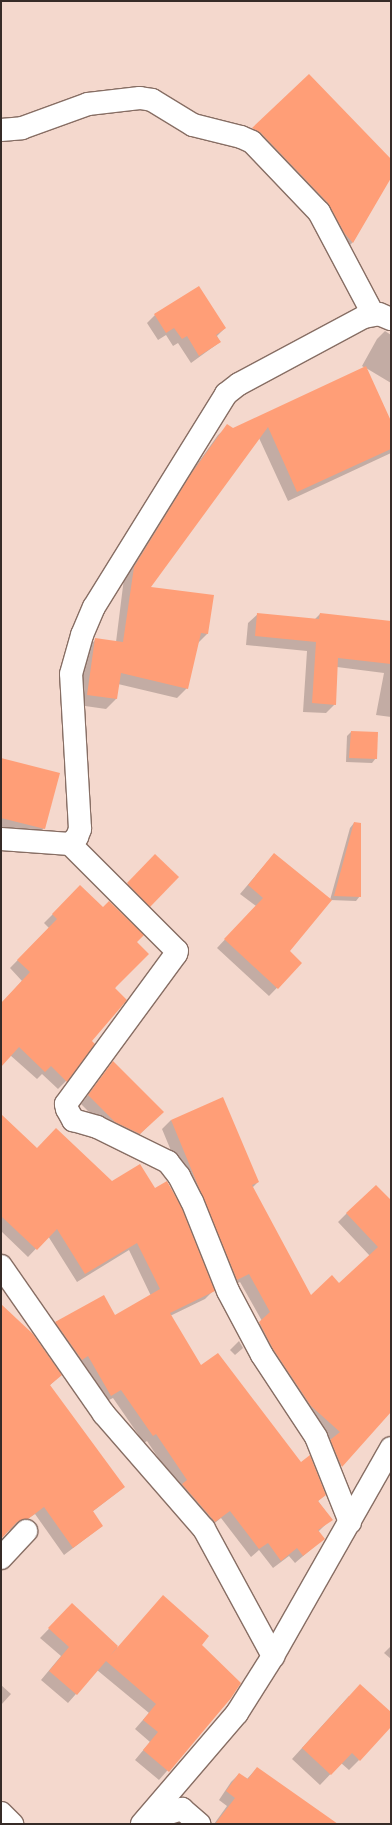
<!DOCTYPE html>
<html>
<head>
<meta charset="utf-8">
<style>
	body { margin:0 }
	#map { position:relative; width:392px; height:1825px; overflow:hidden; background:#f4d8cd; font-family:Roboto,sans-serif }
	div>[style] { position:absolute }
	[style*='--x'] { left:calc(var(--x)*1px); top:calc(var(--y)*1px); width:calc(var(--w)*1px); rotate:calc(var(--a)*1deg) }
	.shadow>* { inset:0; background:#0003 }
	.building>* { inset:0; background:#ff9e77 }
	.roads { filter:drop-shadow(1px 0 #876e64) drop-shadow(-1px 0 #876e64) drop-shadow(0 1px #876e64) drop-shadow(0 -1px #876e64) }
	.minor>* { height:22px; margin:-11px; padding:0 11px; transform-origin:11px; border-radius:11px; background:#fff }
	.tertiary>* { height:22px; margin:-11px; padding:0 11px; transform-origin:11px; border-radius:11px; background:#fff }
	span { translate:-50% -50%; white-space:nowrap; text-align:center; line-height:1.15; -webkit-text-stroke:3px #f4d8cd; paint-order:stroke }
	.frame { position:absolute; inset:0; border:2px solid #362b27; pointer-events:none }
</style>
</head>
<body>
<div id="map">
	<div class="shadow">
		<i style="clip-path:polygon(309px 75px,391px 161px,391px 176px,353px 242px,341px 254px,316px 215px,242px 141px)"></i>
		<i style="clip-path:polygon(155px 315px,225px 328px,217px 336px,220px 342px,191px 363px,178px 343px,173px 346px,166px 335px,158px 340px,147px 323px)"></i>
		<i style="clip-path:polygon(385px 331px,391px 335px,391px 383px,366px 368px,391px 424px,391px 453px,288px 501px,259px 438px,149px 588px,208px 633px,198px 643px,187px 688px,177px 698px,118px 684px,116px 699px,106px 709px,78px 705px,86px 649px,96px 639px,116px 642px,124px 578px,182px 485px,218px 435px,228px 426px,233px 429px,365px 368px,362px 366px,377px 339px)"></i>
		<i style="clip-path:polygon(258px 614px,314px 620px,320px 614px,391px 622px,391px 717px,376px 715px,384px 673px,337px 667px,335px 704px,326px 713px,303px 712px,307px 651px,246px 645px,248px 623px)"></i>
		<i style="clip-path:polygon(351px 732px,376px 758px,372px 763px,346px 762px,347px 736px)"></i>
		<i style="clip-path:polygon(1px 759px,44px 828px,34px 839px,1px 831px)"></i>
		<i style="clip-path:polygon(354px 823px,360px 896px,356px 901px,330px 900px,289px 951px,301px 963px,269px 996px,217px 948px,256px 906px,240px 894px,274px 854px,330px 900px,350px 828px)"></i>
		<i style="clip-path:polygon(155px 855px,177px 877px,142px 914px,120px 892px)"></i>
		<i style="clip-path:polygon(80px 887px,136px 942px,91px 1041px,66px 1081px,58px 1089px,42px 1074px,37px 1079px,10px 1055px,1px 1065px,1px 1004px,22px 981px,10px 968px,49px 928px,44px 923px)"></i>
		<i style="clip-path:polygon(113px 1063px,162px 1112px,132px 1142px,107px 1130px,81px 1104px)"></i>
		<i style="clip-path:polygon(1px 1115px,37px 1150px,213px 1291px,205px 1299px,170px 1316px,200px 1366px,325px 1495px,318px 1501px,331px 1519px,318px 1532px,323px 1539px,295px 1563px,289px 1556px,273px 1568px,259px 1550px,251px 1557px,221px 1518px,206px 1530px,147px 1441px,144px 1443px,113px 1398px,103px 1403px,48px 1331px,56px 1323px,115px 1317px,151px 1296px,129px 1250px,77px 1282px,48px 1236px,28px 1257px,1px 1231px)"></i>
		<i style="clip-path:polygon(171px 1120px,258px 1182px,252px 1188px,311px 1297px,339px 1285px,370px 1256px,338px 1222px,347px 1213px,391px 1202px,391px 1409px,333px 1475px,322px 1449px,331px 1440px,302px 1415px,251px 1332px,262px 1321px,240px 1282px,228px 1288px,162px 1129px)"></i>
		<i style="clip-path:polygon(1px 1305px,61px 1375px,49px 1386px,124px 1487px,92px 1512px,102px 1526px,64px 1555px,35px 1514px,1px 1536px)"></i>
		<i style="clip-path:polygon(239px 1341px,243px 1348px,235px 1355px,230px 1350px)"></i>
		<i style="clip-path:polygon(72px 1605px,118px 1648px,200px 1645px,231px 1698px,159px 1780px,135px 1760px,150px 1742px,135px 1729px,149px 1713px,97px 1670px,68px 1703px,41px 1680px,61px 1656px,40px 1638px)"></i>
		<i style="clip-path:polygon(391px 1646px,391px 1659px,384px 1653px)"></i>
		<i style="clip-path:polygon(1px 1685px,11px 1694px,1px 1705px)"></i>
		<i style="clip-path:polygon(349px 1696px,359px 1760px,349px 1770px,341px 1763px,320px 1785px,292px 1759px)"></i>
		<i style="clip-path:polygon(257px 1768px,336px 1824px,214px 1824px,227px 1806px,219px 1800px,231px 1782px,239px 1774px,247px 1779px)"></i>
	</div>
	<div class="building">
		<i style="clip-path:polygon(309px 74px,391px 159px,391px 178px,353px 243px,345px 234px,328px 203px,261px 133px,252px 128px)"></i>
		<i style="clip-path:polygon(199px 286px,226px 328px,216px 335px,221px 342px,199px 356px,187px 336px,182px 339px,174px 328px,166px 333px,154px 314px)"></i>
		<i style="clip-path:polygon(366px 366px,391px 421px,391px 449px,297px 492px,268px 427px,151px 587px,214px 595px,208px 634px,201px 633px,188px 689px,121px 673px,117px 699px,87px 695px,95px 638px,123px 642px,134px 567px,191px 474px,227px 424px,233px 428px)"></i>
		<i style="clip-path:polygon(257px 613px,319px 619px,320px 613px,391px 621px,391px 664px,338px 658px,336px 705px,312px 703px,316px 642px,255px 636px)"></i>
		<i style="clip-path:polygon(351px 731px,378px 732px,377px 759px,349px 758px)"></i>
		<i style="clip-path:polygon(1px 758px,60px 773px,45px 829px,1px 818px)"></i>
		<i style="clip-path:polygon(354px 822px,361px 823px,361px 897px,334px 896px)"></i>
		<i style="clip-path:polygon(274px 853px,332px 900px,290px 951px,302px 963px,278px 989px,224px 939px,263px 898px,248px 885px)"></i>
		<i style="clip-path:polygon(155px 854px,179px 877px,150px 907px,127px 883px)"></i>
		<i style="clip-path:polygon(80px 885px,103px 907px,109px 901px,144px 935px,137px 942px,149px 954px,115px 988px,127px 1000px,92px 1041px,95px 1044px,67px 1082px,51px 1066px,45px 1072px,19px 1047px,1px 1067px,1px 1003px,30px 972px,17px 960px,57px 919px,52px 914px)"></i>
		<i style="clip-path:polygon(113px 1061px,164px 1112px,140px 1134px,115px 1122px,88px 1095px)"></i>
		<i style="clip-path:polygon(223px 1097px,259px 1182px,252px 1185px,311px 1295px,332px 1275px,339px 1283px,378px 1247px,346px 1213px,376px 1185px,391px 1200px,391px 1412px,342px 1467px,330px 1440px,340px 1432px,311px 1406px,273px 1349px,259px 1322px,270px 1312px,249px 1274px,237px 1280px,171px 1120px)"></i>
		<i style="clip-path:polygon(1px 1114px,37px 1148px,56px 1128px,112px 1181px,140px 1164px,155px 1188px,167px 1181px,168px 1183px,181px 1206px,215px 1291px,170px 1313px,201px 1365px,218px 1353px,301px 1462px,310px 1455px,326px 1495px,318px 1501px,333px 1520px,318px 1530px,325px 1539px,303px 1556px,297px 1548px,281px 1561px,268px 1543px,259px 1549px,230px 1511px,215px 1522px,182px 1484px,187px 1480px,156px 1434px,153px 1436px,121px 1390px,111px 1396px,88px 1356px,82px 1360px,55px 1322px,104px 1295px,115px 1315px,160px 1289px,137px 1243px,85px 1274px,57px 1229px,37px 1250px,1px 1216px)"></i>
		<i style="clip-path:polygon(1px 1304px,33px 1334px,62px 1375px,50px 1385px,125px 1487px,93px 1511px,103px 1526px,73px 1548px,44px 1507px,28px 1519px,17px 1522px,1px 1539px)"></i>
		<i style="clip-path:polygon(163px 1595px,209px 1636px,202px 1645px,241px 1683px,231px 1698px,169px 1772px,143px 1750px,158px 1732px,143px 1720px,156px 1704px,106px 1661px,77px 1695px,49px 1671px,69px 1647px,48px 1628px,72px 1603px,118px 1646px,109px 1657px)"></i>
		<i style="clip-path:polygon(360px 1684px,391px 1712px,391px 1727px,360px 1761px,352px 1753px,331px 1775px,302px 1748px)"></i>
		<i style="clip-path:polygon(257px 1767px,338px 1824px,215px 1824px,235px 1798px,226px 1791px,239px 1773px,248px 1779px)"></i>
	</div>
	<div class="roads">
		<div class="minor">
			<i style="--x:1;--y:130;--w:21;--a:-5"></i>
			<i style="--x:22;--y:128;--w:70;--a:-20"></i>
			<i style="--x:88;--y:104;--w:52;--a:-6.6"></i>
			<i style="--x:140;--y:98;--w:12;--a:9"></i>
			<i style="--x:152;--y:100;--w:48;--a:31.4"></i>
			<i style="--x:193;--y:125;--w:49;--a:14"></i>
			<i style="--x:241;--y:137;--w:12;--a:24"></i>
			<i style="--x:252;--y:142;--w:97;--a:46.3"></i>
			<i style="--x:319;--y:212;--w:115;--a:62.1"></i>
			<i style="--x:1;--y:839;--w:69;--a:4.1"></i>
			<i style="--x:70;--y:844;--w:10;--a:-45"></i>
			<i style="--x:77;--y:837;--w:9;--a:-69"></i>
			<i style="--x:80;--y:829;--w:155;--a:-93.3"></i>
			<i style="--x:71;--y:674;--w:41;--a:-74.2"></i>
			<i style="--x:82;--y:635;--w:30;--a:-67"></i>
			<i style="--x:94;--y:607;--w:251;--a:-58.2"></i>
			<i style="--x:226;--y:394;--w:16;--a:-38"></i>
			<i style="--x:239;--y:384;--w:142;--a:-28.2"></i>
			<i style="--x:364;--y:317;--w:15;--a:-11"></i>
			<i style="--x:379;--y:314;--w:13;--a:23"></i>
			<i style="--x:70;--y:844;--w:151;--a:45"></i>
			<i style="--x:177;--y:951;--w:3;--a:108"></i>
			<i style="--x:176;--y:954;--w:186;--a:126.3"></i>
			<i style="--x:66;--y:1104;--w:5;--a:79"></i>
			<i style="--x:67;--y:1109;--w:13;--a:61"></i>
			<i style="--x:73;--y:1120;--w:25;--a:16"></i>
			<i style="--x:97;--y:1127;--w:79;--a:26.2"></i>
			<i style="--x:168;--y:1162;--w:18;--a:52"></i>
			<i style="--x:179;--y:1176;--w:28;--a:63"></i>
			<i style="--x:192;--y:1201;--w:97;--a:68.2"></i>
			<i style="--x:228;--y:1291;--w:72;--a:62"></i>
			<i style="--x:262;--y:1355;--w:98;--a:56.6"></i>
			<i style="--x:316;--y:1437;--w:92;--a:68.2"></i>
			<i style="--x:1;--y:1266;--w:180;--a:55.2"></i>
			<i style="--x:104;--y:1414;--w:152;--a:49"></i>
			<i style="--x:204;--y:1529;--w:145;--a:61.5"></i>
			<i style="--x:1;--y:1558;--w:37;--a:-47"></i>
			<i style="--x:1;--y:1813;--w:16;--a:45"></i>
			<i style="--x:146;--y:1820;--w:38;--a:-17"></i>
			<i style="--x:182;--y:1809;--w:23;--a:41"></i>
		</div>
		<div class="tertiary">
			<i style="--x:142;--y:1824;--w:146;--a:-49.4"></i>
			<i style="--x:237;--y:1713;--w:67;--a:-57.7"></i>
			<i style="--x:273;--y:1656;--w:239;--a:-60.4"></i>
		</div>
	</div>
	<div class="frame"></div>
</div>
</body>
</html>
